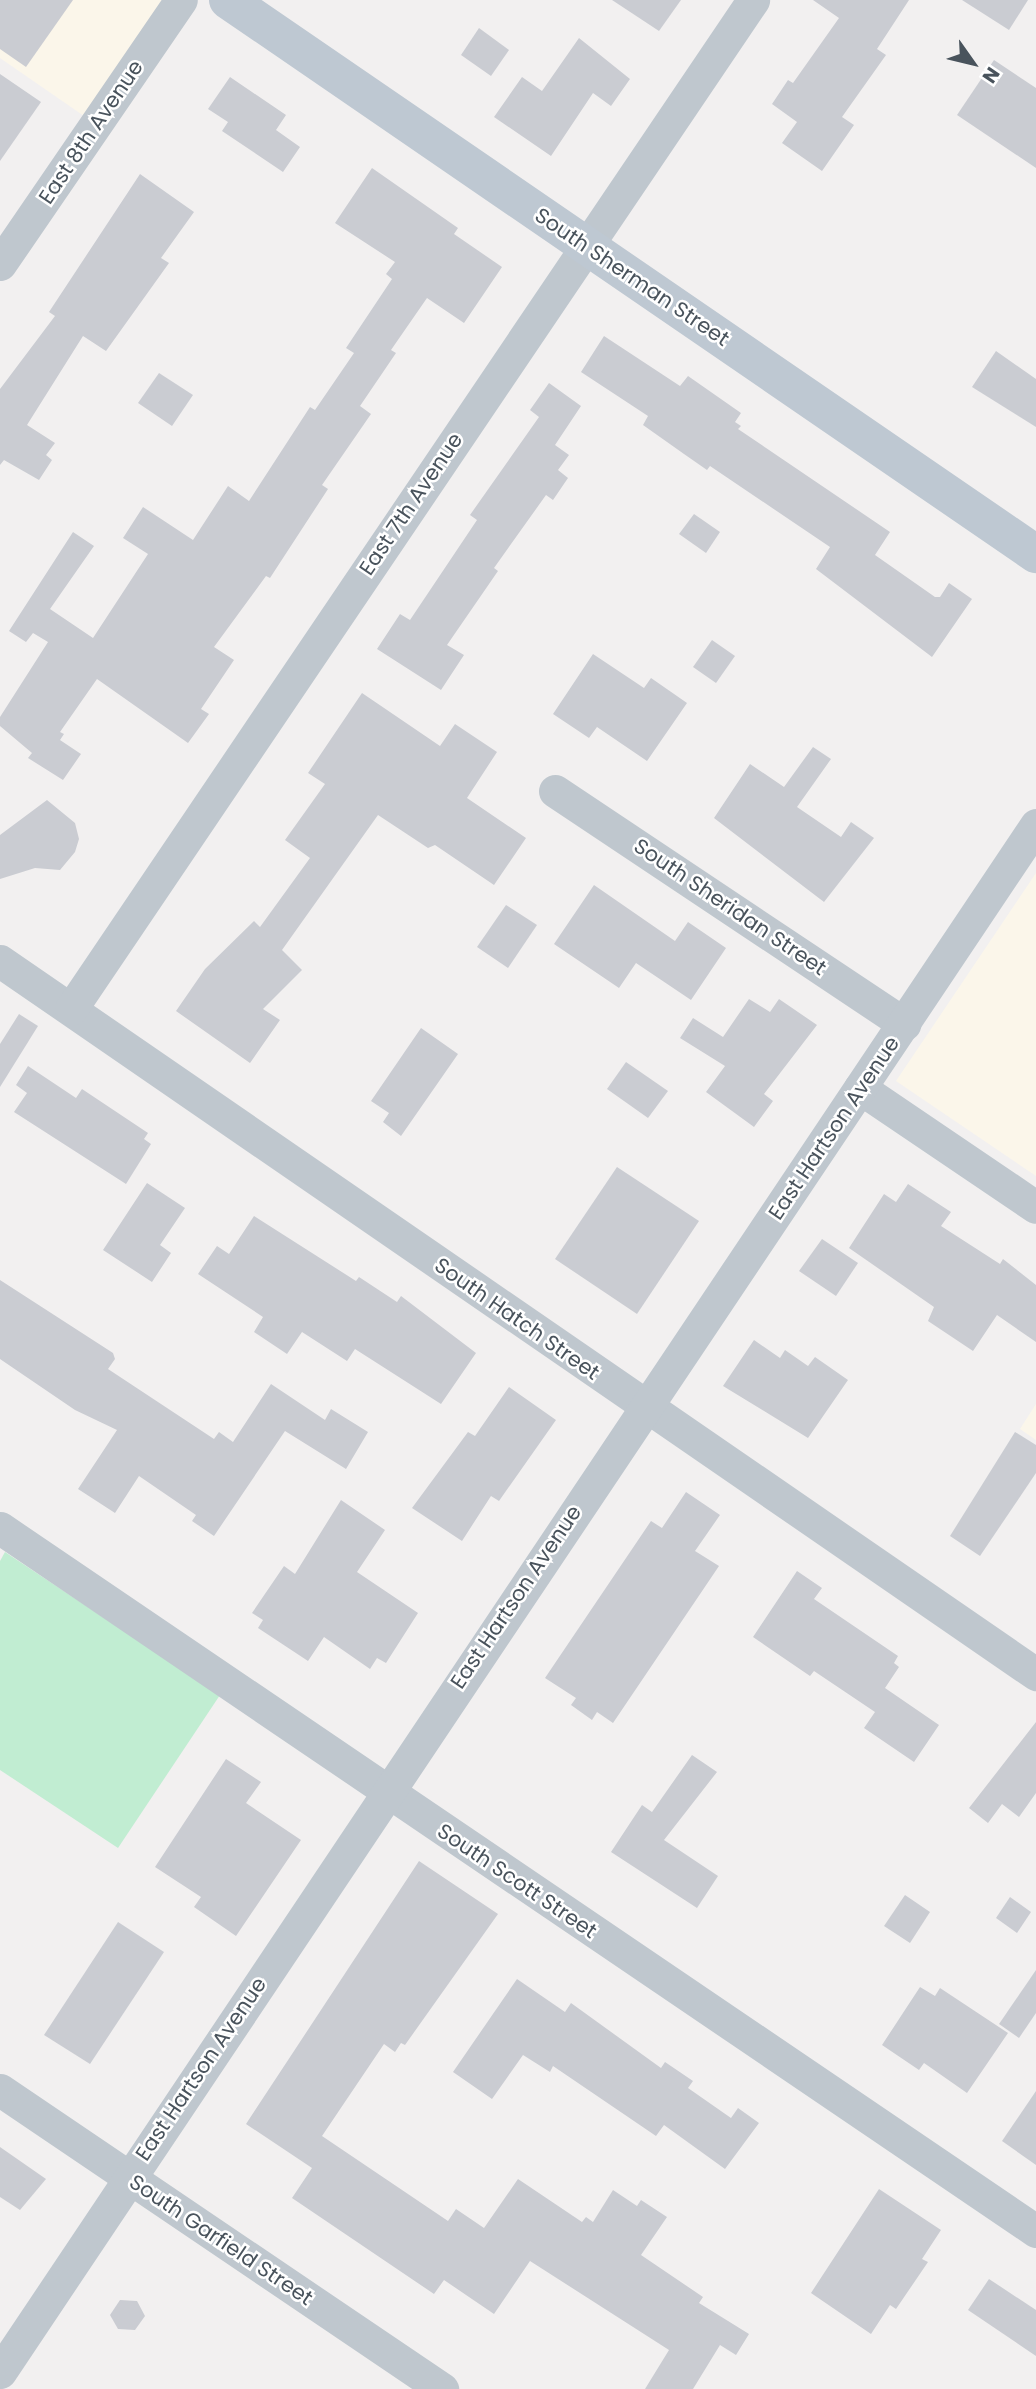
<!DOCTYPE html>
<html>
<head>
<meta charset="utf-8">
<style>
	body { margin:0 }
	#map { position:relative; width:1036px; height:2389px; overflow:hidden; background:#f2f0f0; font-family:Poppins,sans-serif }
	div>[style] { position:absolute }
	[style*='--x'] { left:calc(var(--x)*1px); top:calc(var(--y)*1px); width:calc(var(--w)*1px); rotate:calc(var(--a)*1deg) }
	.commercial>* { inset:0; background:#fbf6ea }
	.green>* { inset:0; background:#c1edd2 }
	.building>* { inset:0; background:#caccd2 }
	.street>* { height:33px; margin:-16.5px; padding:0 16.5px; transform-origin:16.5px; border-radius:16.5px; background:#bfc7ce }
	.secondary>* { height:38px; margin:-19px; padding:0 19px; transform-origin:19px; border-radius:19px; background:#bec8d2 }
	span { translate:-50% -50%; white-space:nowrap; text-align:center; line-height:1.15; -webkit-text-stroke:5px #fff; paint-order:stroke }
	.street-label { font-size:21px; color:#49535c }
	.north { position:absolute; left:938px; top:28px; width:70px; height:70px; -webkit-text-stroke:5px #fff; paint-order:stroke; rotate:124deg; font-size:19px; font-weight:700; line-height:28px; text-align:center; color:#49535c }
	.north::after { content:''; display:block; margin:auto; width:24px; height:32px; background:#49535c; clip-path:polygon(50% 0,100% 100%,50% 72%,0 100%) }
</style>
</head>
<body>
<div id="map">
	<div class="commercial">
		<i style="clip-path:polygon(0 0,164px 0,84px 116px,0 58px)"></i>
		<i style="clip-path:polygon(1036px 873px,1036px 1176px,896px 1081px)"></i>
		<i style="clip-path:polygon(1036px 1404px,1036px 1440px,1020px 1429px)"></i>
	</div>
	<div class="green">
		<i style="clip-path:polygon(5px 1552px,220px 1695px,118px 1848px,0 1770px,0 1561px)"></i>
	</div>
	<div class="building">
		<i style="clip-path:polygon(0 0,73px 0,26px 67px,0 49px)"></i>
		<i style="clip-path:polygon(612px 0,681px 0,659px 31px)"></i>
		<i style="clip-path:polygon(813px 0,909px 0,877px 49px,886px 55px,842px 117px,854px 125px,822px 171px,782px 143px,797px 122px,772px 104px,788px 80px,793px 83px,839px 18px)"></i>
		<i style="clip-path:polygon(962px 0,1028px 0,1009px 30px)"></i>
		<i style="clip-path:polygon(479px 28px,509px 50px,491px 76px,461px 55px)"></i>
		<i style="clip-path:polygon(579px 38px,630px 79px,611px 106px,593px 93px,551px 156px,494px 117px,522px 77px,542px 91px)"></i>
		<i style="clip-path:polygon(994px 60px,1036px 88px,1036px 168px,957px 115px)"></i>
		<i style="clip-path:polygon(0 74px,41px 102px,0 161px)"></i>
		<i style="clip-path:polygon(230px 77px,286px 115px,276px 130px,300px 147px,283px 172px,222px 131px,228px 122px,208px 109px)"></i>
		<i style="clip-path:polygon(372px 168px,458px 228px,454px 234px,502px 267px,464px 323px,427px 298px,391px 350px,396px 353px,360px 406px,371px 414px,322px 485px,328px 489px,270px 578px,266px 576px,214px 647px,234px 660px,201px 709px,209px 714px,188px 743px,97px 679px,60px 732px,64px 734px,60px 740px,81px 754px,63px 780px,28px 758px,32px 753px,0 726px,0 717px,48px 642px,33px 633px,26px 642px,9px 631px,73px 532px,94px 546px,50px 609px,93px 638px,148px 554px,123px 538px,143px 507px,193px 540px,228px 486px,249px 501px,310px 407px,315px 410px,354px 353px,346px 348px,392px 279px,386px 274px,395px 262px,335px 223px)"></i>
		<i style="clip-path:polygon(140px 174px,194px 212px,161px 258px,169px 263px,106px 351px,83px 336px,27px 425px,55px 443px,46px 455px,52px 460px,39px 480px,4px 460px,0 465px,0 389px,55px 316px,49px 312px)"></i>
		<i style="clip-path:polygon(604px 336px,680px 386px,688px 376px,741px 413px,735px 422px,741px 426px,738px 429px,890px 532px,875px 555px,935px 597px,940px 597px,949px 583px,972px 599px,932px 657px,816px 569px,830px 547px,710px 466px,707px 470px,684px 454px,643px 425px,648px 416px,581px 372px)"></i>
		<i style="clip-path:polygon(996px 351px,1036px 379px,1036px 427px,972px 387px)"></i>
		<i style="clip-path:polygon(159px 373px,193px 395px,172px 426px,138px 403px)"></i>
		<i style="clip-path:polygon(549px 383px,581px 406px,555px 445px,569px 455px,558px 470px,568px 478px,553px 500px,546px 495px,494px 568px,498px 571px,447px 645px,464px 655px,441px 690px,377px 649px,400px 614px,410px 620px,477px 520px,470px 515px,539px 417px,530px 410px)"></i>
		<i style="clip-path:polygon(694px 514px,720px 532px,706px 553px,679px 534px)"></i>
		<i style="clip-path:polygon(712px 640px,735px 656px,716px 683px,693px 667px)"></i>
		<i style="clip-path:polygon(593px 654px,644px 688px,651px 678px,687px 703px,647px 761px,597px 727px,589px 738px,553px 714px)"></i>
		<i style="clip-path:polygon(362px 693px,440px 746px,455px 724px,497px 752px,467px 798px,526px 838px,494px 885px,435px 845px,428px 848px,378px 815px,282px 950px,302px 970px,263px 1009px,280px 1020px,250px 1063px,176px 1011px,205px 969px,254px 921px,260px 927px,310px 858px,285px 840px,325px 784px,308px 773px)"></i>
		<i style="clip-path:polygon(813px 747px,831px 759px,797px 807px,841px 837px,851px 822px,874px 838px,824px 902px,714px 818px,750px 764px,784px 787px)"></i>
		<i style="clip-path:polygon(47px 800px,75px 823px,79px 839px,75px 852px,60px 870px,35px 868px,0 879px,0 835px)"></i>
		<i style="clip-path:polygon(594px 885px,675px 941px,688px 922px,726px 948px,691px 1000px,636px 963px,619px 988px,554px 944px)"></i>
		<i style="clip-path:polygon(506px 905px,537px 925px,508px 968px,477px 947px)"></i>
		<i style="clip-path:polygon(749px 999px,770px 1012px,779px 999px,817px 1025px,764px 1094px,773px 1101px,754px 1127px,706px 1092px,725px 1066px,680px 1038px,693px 1018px,723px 1037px)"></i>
		<i style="clip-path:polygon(19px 1014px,38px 1026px,0 1087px,0 1044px)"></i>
		<i style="clip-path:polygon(421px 1028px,458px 1054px,401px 1136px,383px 1122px,389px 1113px,371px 1101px)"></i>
		<i style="clip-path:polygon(626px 1062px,668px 1091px,648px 1118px,607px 1089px)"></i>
		<i style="clip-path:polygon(28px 1066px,76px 1098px,82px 1089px,148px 1133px,144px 1139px,151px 1144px,126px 1184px,14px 1112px,27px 1093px,16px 1085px)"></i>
		<i style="clip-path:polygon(617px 1167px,699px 1221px,637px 1314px,555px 1259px)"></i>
		<i style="clip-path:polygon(147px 1183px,185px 1208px,160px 1245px,171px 1253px,152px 1282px,103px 1250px)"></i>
		<i style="clip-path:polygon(908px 1184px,951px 1212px,941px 1226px,1000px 1264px,1003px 1259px,1036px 1285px,1036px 1342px,997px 1315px,973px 1351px,928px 1321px,934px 1307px,849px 1248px,884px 1194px,896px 1202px)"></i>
		<i style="clip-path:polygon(254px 1216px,356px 1281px,359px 1277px,397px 1302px,401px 1296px,476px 1353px,441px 1404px,355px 1349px,347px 1361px,302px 1332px,287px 1354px,254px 1332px,263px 1317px,198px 1274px,217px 1246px,229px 1254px)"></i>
		<i style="clip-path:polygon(822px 1239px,858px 1263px,836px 1296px,799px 1271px)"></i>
		<i style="clip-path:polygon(0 1280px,113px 1353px,115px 1359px,108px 1369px,214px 1439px,219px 1432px,233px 1442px,271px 1384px,325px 1420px,331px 1409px,368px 1432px,346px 1469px,285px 1431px,214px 1536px,192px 1521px,196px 1515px,139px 1476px,115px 1513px,78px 1489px,117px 1430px,75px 1410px,0 1359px)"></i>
		<i style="clip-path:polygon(754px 1340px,780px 1358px,785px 1350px,808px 1366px,815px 1357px,848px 1380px,808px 1438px,723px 1386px)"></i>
		<i style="clip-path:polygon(509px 1387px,556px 1420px,499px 1501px,491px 1496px,462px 1541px,412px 1508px,468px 1432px,475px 1436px)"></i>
		<i style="clip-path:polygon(1015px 1432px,1036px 1445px,1036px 1473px,980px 1556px,950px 1536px)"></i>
		<i style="clip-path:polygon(686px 1492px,720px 1515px,695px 1551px,719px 1566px,613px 1723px,597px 1712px,592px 1720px,571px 1705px,576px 1698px,545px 1678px,651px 1521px,662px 1528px)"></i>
		<i style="clip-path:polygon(341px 1500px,385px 1530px,357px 1572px,418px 1613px,386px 1663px,377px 1658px,370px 1669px,324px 1637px,308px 1661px,258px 1628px,263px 1620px,252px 1613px,284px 1566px,295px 1574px)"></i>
		<i style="clip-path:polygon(797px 1571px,822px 1588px,814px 1599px,898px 1656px,894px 1663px,899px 1667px,885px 1688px,939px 1725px,914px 1762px,864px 1728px,875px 1712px,814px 1671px,810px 1676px,753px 1637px)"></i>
		<i style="clip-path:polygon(1036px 1722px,1036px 1793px,1019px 1817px,1002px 1804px,988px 1823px,969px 1808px)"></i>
		<i style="clip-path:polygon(692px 1755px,717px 1772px,664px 1840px,718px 1876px,697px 1908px,611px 1852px,642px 1805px,652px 1812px)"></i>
		<i style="clip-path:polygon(226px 1759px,261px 1782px,246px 1803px,301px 1840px,236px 1936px,194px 1907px,201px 1897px,155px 1867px)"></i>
		<i style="clip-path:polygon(419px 1861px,498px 1914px,405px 2045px,401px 2043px,395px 2052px,384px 2044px,322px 2136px,448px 2221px,456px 2209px,484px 2228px,518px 2179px,582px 2222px,586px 2217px,593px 2222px,613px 2190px,637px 2206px,641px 2200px,667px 2217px,641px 2255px,703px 2297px,699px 2303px,749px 2334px,736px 2355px,720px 2345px,693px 2389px,645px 2389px,669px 2350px,530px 2261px,494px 2314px,444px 2280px,434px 2294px,292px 2198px,312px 2168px,246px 2124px)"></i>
		<i style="clip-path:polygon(905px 1895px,930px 1912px,910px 1943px,884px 1926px)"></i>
		<i style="clip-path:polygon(1010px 1897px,1031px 1912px,1017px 1933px,996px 1918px)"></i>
		<i style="clip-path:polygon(118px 1922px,164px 1952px,90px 2064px,44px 2035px)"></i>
		<i style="clip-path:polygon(1036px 1970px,1036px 2013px,1019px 2038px,999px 2024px)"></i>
		<i style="clip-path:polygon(517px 1979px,565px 2012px,571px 2003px,661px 2068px,665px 2062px,693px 2081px,688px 2088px,731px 2118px,738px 2108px,759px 2123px,725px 2169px,664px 2125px,656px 2136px,553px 2066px,550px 2072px,523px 2055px,492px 2099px,453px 2072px)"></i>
		<i style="clip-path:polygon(920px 1987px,935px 1996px,940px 1988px,1008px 2033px,967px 2093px,924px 2063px,919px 2070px,882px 2045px)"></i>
		<i style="clip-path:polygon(1036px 2091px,1036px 2165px,1002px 2141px)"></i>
		<i style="clip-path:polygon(0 2147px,46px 2179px,20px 2210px,0 2197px)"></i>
		<i style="clip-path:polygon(879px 2189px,941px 2230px,922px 2259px,928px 2262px,896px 2309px,890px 2305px,871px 2334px,811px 2293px)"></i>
		<i style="clip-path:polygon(989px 2279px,1036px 2310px,1036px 2356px,968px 2310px)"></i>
		<i style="clip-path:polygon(120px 2300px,137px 2301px,145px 2316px,135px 2330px,118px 2329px,110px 2315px)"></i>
	</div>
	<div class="street">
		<i style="--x:0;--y:264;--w:320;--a:-55.6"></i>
		<i style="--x:555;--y:791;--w:420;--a:33.7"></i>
		<i style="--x:0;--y:961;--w:1258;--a:34.54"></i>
		<i style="--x:71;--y:1009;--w:1218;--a:-55.94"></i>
		<i style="--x:860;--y:1088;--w:212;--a:34.1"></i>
		<i style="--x:0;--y:1528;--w:1252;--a:34.16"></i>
		<i style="--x:0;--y:2090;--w:534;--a:34.08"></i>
		<i style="--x:0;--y:2372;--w:1862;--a:-56.19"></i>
	</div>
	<div class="secondary">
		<i style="--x:228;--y:0;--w:980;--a:34.44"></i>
	</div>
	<div class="street-label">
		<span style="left:91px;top:132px;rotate:-56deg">East 8th Avenue</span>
		<span style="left:632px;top:277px;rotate:34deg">South Sherman Street</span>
		<span style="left:411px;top:504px;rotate:-56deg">East 7th Avenue</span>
		<span style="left:730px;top:907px;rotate:34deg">South Sheridan Street</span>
		<span style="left:834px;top:1128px;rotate:-56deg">East Hartson Avenue</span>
		<span style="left:517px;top:1319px;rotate:35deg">South Hatch Street</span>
		<span style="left:516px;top:1597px;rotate:-56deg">East Hartson Avenue</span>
		<span style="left:517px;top:1881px;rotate:34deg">South Scott Street</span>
		<span style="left:201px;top:2069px;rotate:-56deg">East Hartson Avenue</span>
		<span style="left:221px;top:2240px;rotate:34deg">South Garfield Street</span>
	</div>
	<div class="north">N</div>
</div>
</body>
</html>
